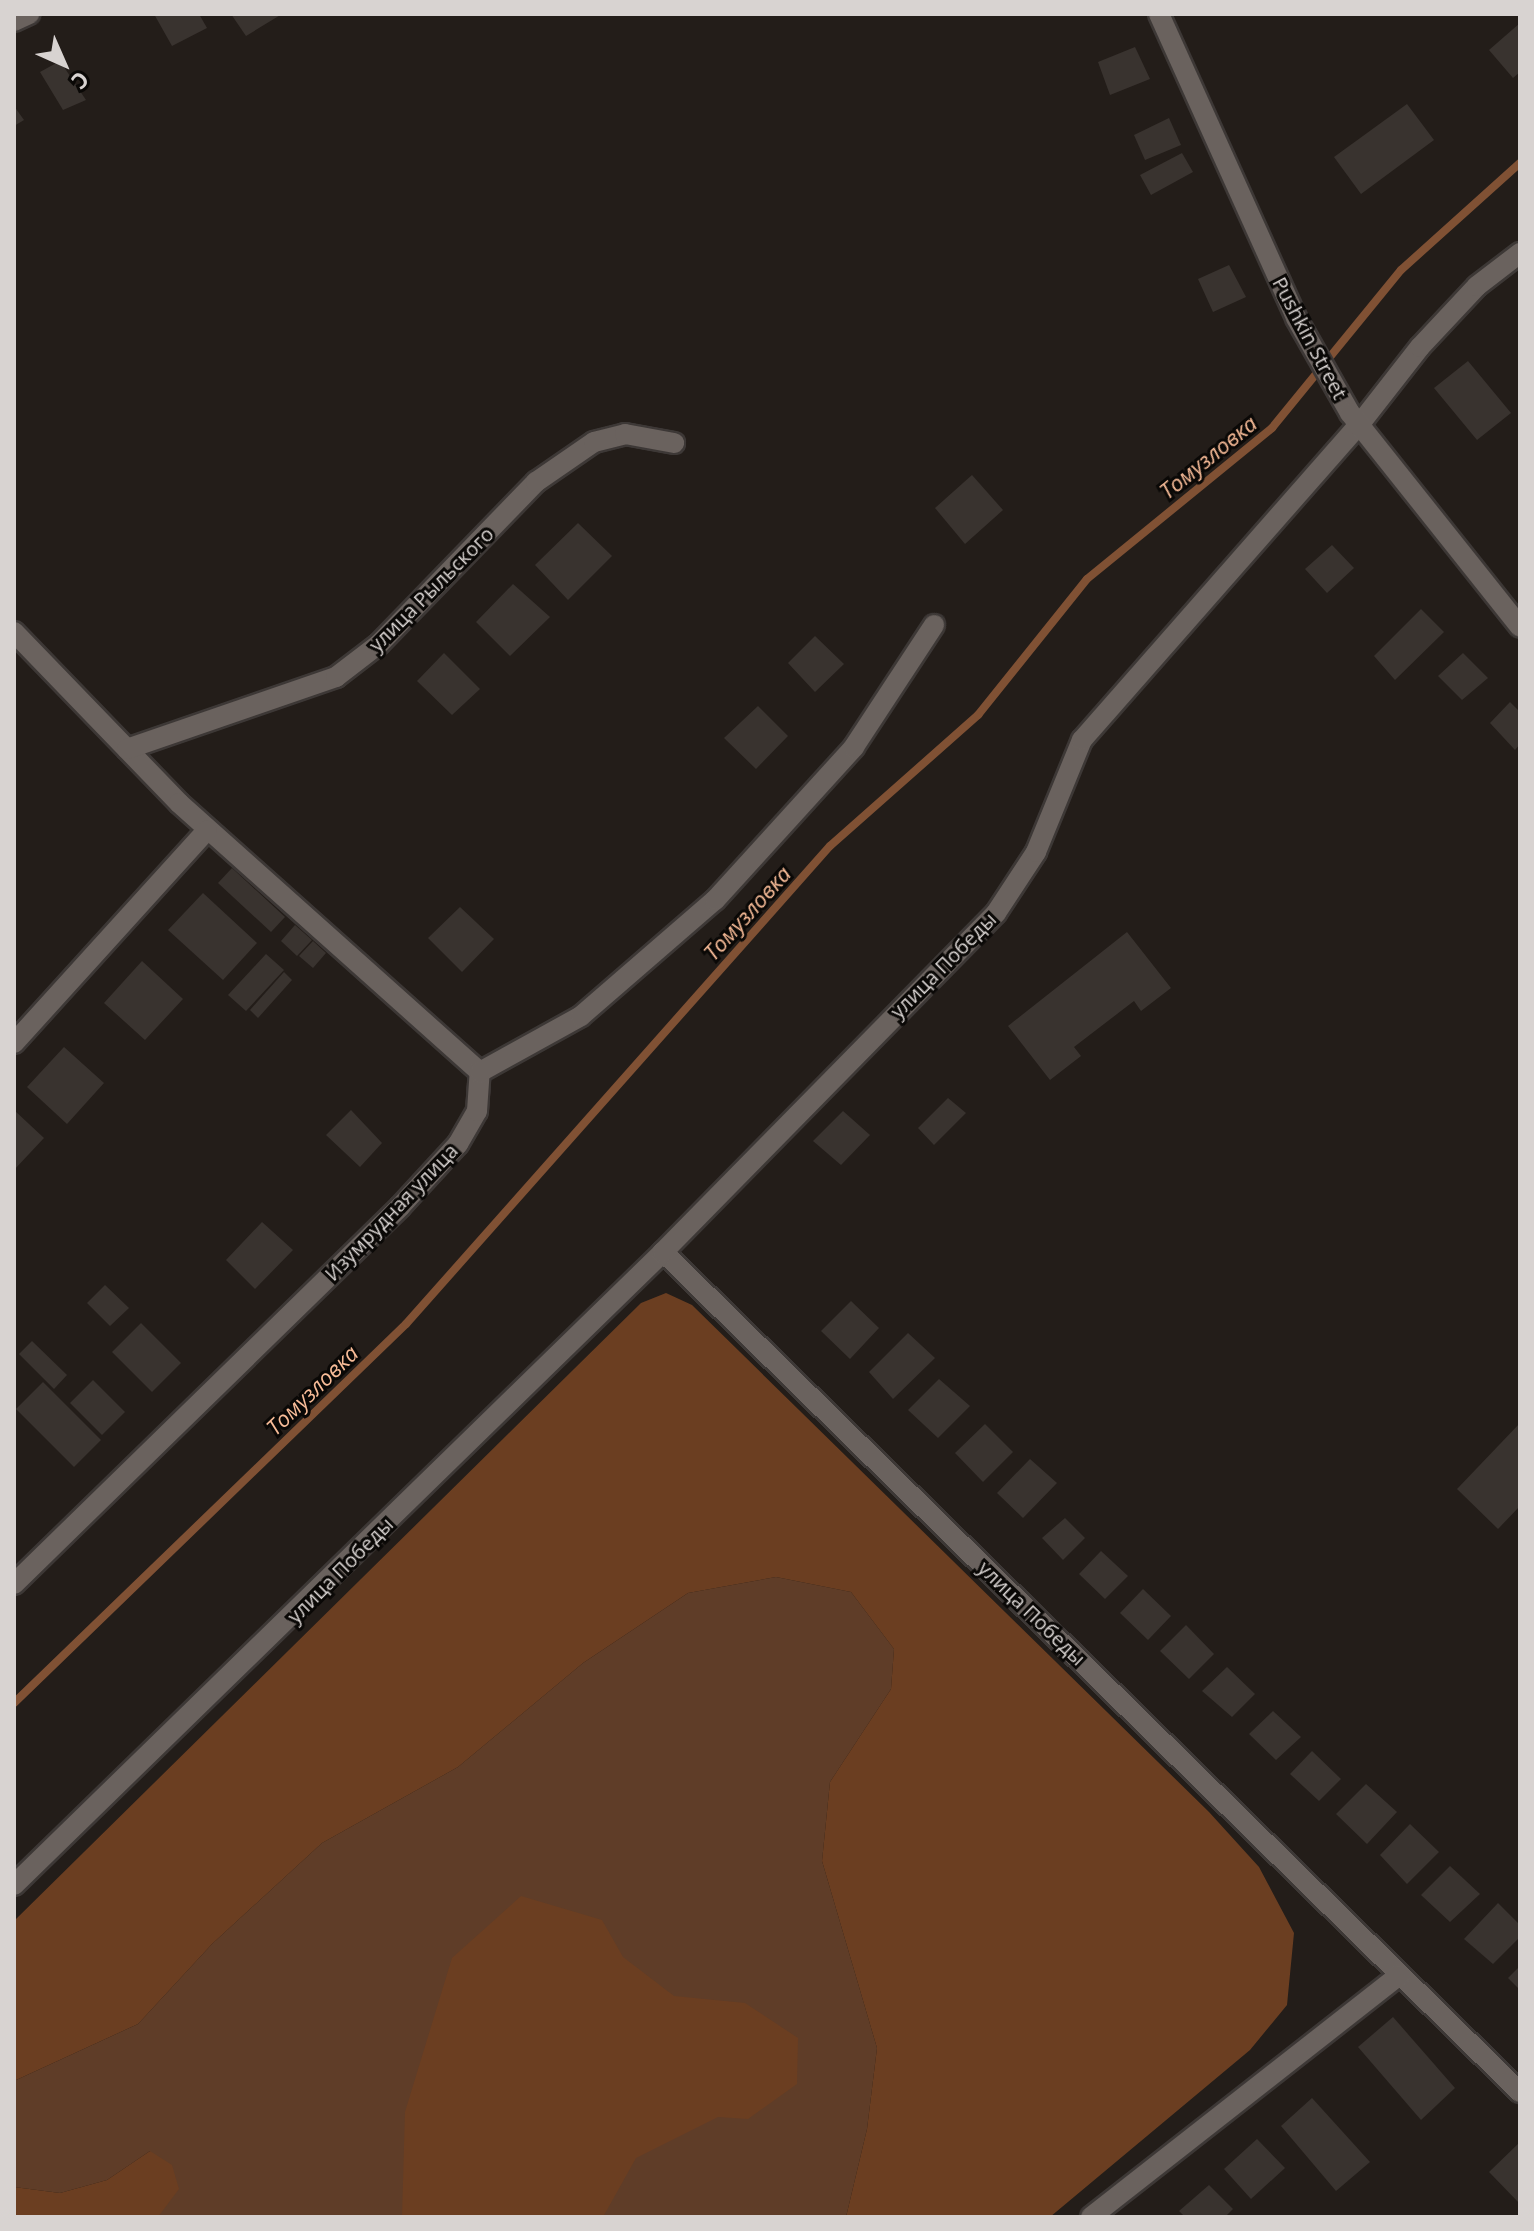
<!DOCTYPE html>
<html>
<head>
<meta charset="utf-8">
<style>
	body { margin:0 }
	#map { position:relative; width:1534px; height:2231px; overflow:hidden; background:#231d19; font-family:"Open Sans",sans-serif }
	div>[style] { position:absolute }
	[style*='--x'] { left:calc(var(--x)*1px); top:calc(var(--y)*1px); width:calc(var(--w)*1px); rotate:calc(var(--a)*1deg) }
	.green>* { inset:0; background:#5f3d28 }
	.forest>* { inset:0; background:#6b3e21 }
	.stream>* { height:8px; margin:-4px; padding:0 4px; transform-origin:4px; border-radius:4px; background:#805134 }
	.building>* { inset:0; background:#39332f }
	.roads { filter:drop-shadow(2px 0 #3d3836) drop-shadow(-2px 0 #3d3836) drop-shadow(0 2px #3d3836) drop-shadow(0 -2px #3d3836) }
	.minor>* { height:20px; margin:-10px; padding:0 10px; transform-origin:10px; border-radius:10px; background:#6a625e }
	.secondary>* { height:20px; margin:-10px; padding:0 10px; transform-origin:10px; border-radius:10px; background:#6a625e }
	span { translate:-50% -50%; white-space:nowrap; text-align:center; line-height:1.15; -webkit-text-stroke:6px #0a0806; paint-order:stroke }
	.street-label { font-size:20px; color:#d8d3d1 }
	.water-label { font-size:22px; color:#f8bc98; font-style:italic }
	.frame { position:absolute; inset:0; border:16px solid #d8d3d1; pointer-events:none }
	.north { position:absolute; left:24px; top:24px; width:80px; height:80px; -webkit-text-stroke:6px #0a0806; paint-order:stroke; rotate:135deg; font-size:22px; font-weight:700; line-height:32px; text-align:center; color:#d8d3d1 }
	.north::after { content:''; display:block; margin:auto; width:28px; height:36px; background:#d8d3d1; clip-path:polygon(50% 0,100% 100%,50% 72%,0 100%) }
</style>
</head>
<body>
<div id="map">
	<div class="green">
		<i style="clip-path:polygon(776px 1577px,851px 1592px,894px 1649px,891px 1689px,830px 1782px,822px 1861px,877px 2048px,867px 2129px,846px 2217px,158px 2217px,162px 2208px,150px 2151px,107px 2180px,60px 2193px,14px 2187px,14px 2081px,138px 2024px,212px 1944px,322px 1843px,458px 1767px,583px 1663px,688px 1593px)"></i>
	</div>
	<div class="forest">
		<i style="clip-path:polygon(666px 1293px,692px 1305px,1209px 1812px,1259px 1867px,1294px 1933px,1287px 2005px,1250px 2050px,1050px 2217px,846px 2217px,867px 2129px,877px 2048px,822px 1861px,830px 1782px,891px 1689px,894px 1649px,851px 1592px,776px 1577px,688px 1593px,583px 1663px,458px 1767px,322px 1843px,212px 1944px,138px 2024px,14px 2081px,14px 1921px,641px 1303px)"></i>
		<i style="clip-path:polygon(521px 1896px,602px 1920px,623px 1957px,674px 1996px,745px 2003px,798px 2038px,797px 2084px,748px 2119px,718px 2117px,636px 2158px,603px 2217px,402px 2217px,405px 2112px,452px 1958px)"></i>
		<i style="clip-path:polygon(150px 2151px,172px 2165px,179px 2189px,158px 2217px,14px 2217px,14px 2187px,60px 2193px,107px 2180px)"></i>
	</div>
	<div class="stream">
		<i style="--x:14;--y:1703;--w:545;--a:-44.03"></i>
		<i style="--x:406;--y:1324;--w:639;--a:-48.43"></i>
		<i style="--x:830;--y:846;--w:198;--a:-41.5"></i>
		<i style="--x:978;--y:715;--w:174;--a:-51.3"></i>
		<i style="--x:1087;--y:579;--w:239;--a:-39.2"></i>
		<i style="--x:1272;--y:428;--w:204;--a:-50.8"></i>
		<i style="--x:1401;--y:270;--w:160;--a:-42"></i>
	</div>
	<div class="building">
		<i style="clip-path:polygon(154px 14px,199px 14px,207px 28px,172px 46px)"></i>
		<i style="clip-path:polygon(231px 14px,282px 14px,246px 36px)"></i>
		<i style="clip-path:polygon(1520px 23px,1520px 72px,1513px 78px,1489px 50px)"></i>
		<i style="clip-path:polygon(1135px 47px,1150px 79px,1110px 95px,1098px 62px)"></i>
		<i style="clip-path:polygon(60px 61px,86px 100px,63px 110px,40px 72px)"></i>
		<i style="clip-path:polygon(1407px 104px,1434px 140px,1361px 194px,1334px 157px)"></i>
		<i style="clip-path:polygon(14px 106px,24px 120px,14px 126px)"></i>
		<i style="clip-path:polygon(1169px 118px,1181px 145px,1145px 160px,1134px 135px)"></i>
		<i style="clip-path:polygon(1182px 153px,1193px 172px,1151px 195px,1140px 175px)"></i>
		<i style="clip-path:polygon(1229px 265px,1246px 297px,1213px 312px,1198px 279px)"></i>
		<i style="clip-path:polygon(1468px 361px,1511px 413px,1477px 440px,1434px 388px)"></i>
		<i style="clip-path:polygon(972px 475px,1003px 510px,965px 544px,935px 508px)"></i>
		<i style="clip-path:polygon(578px 523px,612px 556px,568px 600px,535px 565px)"></i>
		<i style="clip-path:polygon(1332px 545px,1354px 568px,1327px 593px,1305px 569px)"></i>
		<i style="clip-path:polygon(513px 584px,550px 617px,510px 656px,476px 622px)"></i>
		<i style="clip-path:polygon(1421px 609px,1444px 632px,1395px 680px,1374px 656px)"></i>
		<i style="clip-path:polygon(815px 636px,844px 664px,815px 692px,788px 663px)"></i>
		<i style="clip-path:polygon(444px 653px,480px 689px,452px 715px,417px 681px)"></i>
		<i style="clip-path:polygon(1463px 653px,1488px 678px,1462px 700px,1438px 676px)"></i>
		<i style="clip-path:polygon(1510px 702px,1520px 712px,1520px 744px,1515px 750px,1490px 723px)"></i>
		<i style="clip-path:polygon(758px 706px,788px 736px,756px 769px,724px 738px)"></i>
		<i style="clip-path:polygon(232px 868px,285px 917px,271px 932px,218px 883px)"></i>
		<i style="clip-path:polygon(203px 893px,257px 943px,223px 980px,168px 930px)"></i>
		<i style="clip-path:polygon(460px 907px,494px 939px,462px 972px,428px 938px)"></i>
		<i style="clip-path:polygon(295px 925px,312px 940px,297px 956px,281px 941px)"></i>
		<i style="clip-path:polygon(1127px 932px,1171px 988px,1141px 1011px,1134px 1001px,1074px 1047px,1081px 1056px,1050px 1080px,1008px 1026px)"></i>
		<i style="clip-path:polygon(313px 941px,326px 953px,313px 968px,299px 956px)"></i>
		<i style="clip-path:polygon(266px 954px,284px 970px,246px 1011px,228px 995px)"></i>
		<i style="clip-path:polygon(142px 961px,183px 999px,145px 1040px,104px 1003px)"></i>
		<i style="clip-path:polygon(284px 972px,292px 980px,258px 1018px,250px 1010px)"></i>
		<i style="clip-path:polygon(64px 1047px,104px 1083px,67px 1124px,27px 1087px)"></i>
		<i style="clip-path:polygon(948px 1098px,966px 1113px,934px 1145px,918px 1128px)"></i>
		<i style="clip-path:polygon(14px 1110px,44px 1138px,14px 1170px)"></i>
		<i style="clip-path:polygon(351px 1110px,382px 1143px,360px 1167px,326px 1135px)"></i>
		<i style="clip-path:polygon(843px 1111px,870px 1135px,841px 1165px,813px 1141px)"></i>
		<i style="clip-path:polygon(262px 1222px,293px 1250px,255px 1289px,226px 1260px)"></i>
		<i style="clip-path:polygon(105px 1285px,129px 1308px,110px 1326px,87px 1303px)"></i>
		<i style="clip-path:polygon(851px 1301px,879px 1328px,850px 1359px,821px 1331px)"></i>
		<i style="clip-path:polygon(141px 1323px,181px 1363px,152px 1392px,112px 1352px)"></i>
		<i style="clip-path:polygon(908px 1333px,935px 1358px,893px 1399px,869px 1372px)"></i>
		<i style="clip-path:polygon(32px 1341px,67px 1375px,54px 1389px,19px 1354px)"></i>
		<i style="clip-path:polygon(939px 1379px,970px 1406px,938px 1438px,908px 1410px)"></i>
		<i style="clip-path:polygon(93px 1380px,125px 1412px,102px 1435px,70px 1403px)"></i>
		<i style="clip-path:polygon(43px 1382px,101px 1440px,74px 1467px,16px 1409px)"></i>
		<i style="clip-path:polygon(1520px 1423px,1520px 1506px,1498px 1529px,1457px 1489px)"></i>
		<i style="clip-path:polygon(985px 1424px,1013px 1452px,983px 1482px,955px 1453px)"></i>
		<i style="clip-path:polygon(1030px 1459px,1057px 1483px,1023px 1518px,997px 1493px)"></i>
		<i style="clip-path:polygon(1065px 1518px,1085px 1538px,1063px 1560px,1042px 1538px)"></i>
		<i style="clip-path:polygon(1101px 1551px,1128px 1576px,1105px 1599px,1079px 1574px)"></i>
		<i style="clip-path:polygon(1143px 1589px,1171px 1616px,1148px 1640px,1120px 1613px)"></i>
		<i style="clip-path:polygon(1186px 1625px,1214px 1654px,1189px 1679px,1160px 1651px)"></i>
		<i style="clip-path:polygon(1227px 1667px,1255px 1694px,1232px 1717px,1202px 1691px)"></i>
		<i style="clip-path:polygon(1273px 1711px,1301px 1737px,1276px 1760px,1249px 1734px)"></i>
		<i style="clip-path:polygon(1312px 1751px,1341px 1779px,1319px 1801px,1290px 1774px)"></i>
		<i style="clip-path:polygon(1366px 1784px,1397px 1812px,1367px 1844px,1336px 1814px)"></i>
		<i style="clip-path:polygon(1410px 1824px,1439px 1852px,1407px 1884px,1380px 1855px)"></i>
		<i style="clip-path:polygon(1450px 1866px,1480px 1894px,1450px 1922px,1421px 1895px)"></i>
		<i style="clip-path:polygon(1498px 1903px,1520px 1925px,1520px 1937px,1493px 1964px,1464px 1939px)"></i>
		<i style="clip-path:polygon(1520px 1966px,1520px 1990px,1508px 1978px)"></i>
		<i style="clip-path:polygon(1393px 2017px,1455px 2088px,1421px 2120px,1358px 2047px)"></i>
		<i style="clip-path:polygon(1312px 2098px,1370px 2162px,1336px 2191px,1281px 2126px)"></i>
		<i style="clip-path:polygon(1257px 2139px,1285px 2168px,1251px 2199px,1224px 2169px)"></i>
		<i style="clip-path:polygon(1520px 2142px,1520px 2204px,1489px 2172px)"></i>
		<i style="clip-path:polygon(1209px 2185px,1233px 2209px,1225px 2217px,1185px 2217px,1179px 2211px)"></i>
	</div>
	<div class="roads">
		<div class="minor">
			<i style="--x:14;--y:21;--w:17;--a:-25"></i>
			<i style="--x:14;--y:632;--w:238;--a:46"></i>
			<i style="--x:179;--y:803;--w:404;--a:41.8"></i>
			<i style="--x:127;--y:749;--w:221;--a:-19"></i>
			<i style="--x:336;--y:677;--w:54;--a:-37.5"></i>
			<i style="--x:379;--y:644;--w:226;--a:-45.9"></i>
			<i style="--x:536;--y:482;--w:70;--a:-34.6"></i>
			<i style="--x:594;--y:442;--w:32;--a:-14"></i>
			<i style="--x:625;--y:434;--w:50;--a:10.4"></i>
			<i style="--x:14;--y:1043;--w:287;--a:-47.8"></i>
			<i style="--x:663;--y:1252;--w:1200;--a:44.43"></i>
			<i style="--x:14;--y:1584;--w:540;--a:-44.32"></i>
			<i style="--x:400;--y:1207;--w:86;--a:-47.4"></i>
			<i style="--x:458;--y:1144;--w:38;--a:-60"></i>
			<i style="--x:477;--y:1111;--w:39;--a:-86"></i>
			<i style="--x:480;--y:1072;--w:115;--a:-29"></i>
			<i style="--x:581;--y:1016;--w:177;--a:-40.9"></i>
			<i style="--x:715;--y:900;--w:207;--a:-47.7"></i>
			<i style="--x:854;--y:747;--w:146;--a:-56.7"></i>
			<i style="--x:14;--y:1885;--w:907;--a:-44.28"></i>
			<i style="--x:663;--y:1252;--w:475;--a:-45.5"></i>
			<i style="--x:996;--y:913;--w:73;--a:-56.7"></i>
			<i style="--x:1036;--y:852;--w:121;--a:-67.7"></i>
			<i style="--x:1082;--y:740;--w:419;--a:-48.7"></i>
			<i style="--x:1359;--y:425;--w:99;--a:-52"></i>
			<i style="--x:1420;--y:347;--w:83;--a:-46.9"></i>
			<i style="--x:1477;--y:286;--w:54;--a:-37.5"></i>
			<i style="--x:1091;--y:2217;--w:392;--a:-38.1"></i>
		</div>
		<div class="secondary">
			<i style="--x:1159;--y:14;--w:333;--a:65.7"></i>
			<i style="--x:1296;--y:318;--w:109;--a:60.4"></i>
			<i style="--x:1350;--y:413;--w:273;--a:51.5"></i>
		</div>
	</div>
	<div class="street-label">
		<span style="left:1310px;top:338px;rotate:62deg">Pushkin Street</span>
		<span style="left:431px;top:589px;rotate:-45deg">улица Рыльского</span>
		<span style="left:943px;top:965px;rotate:-45deg">улица Победы</span>
		<span style="left:391px;top:1212px;rotate:-46deg">Изумрудная улица</span>
		<span style="left:340px;top:1570px;rotate:-45deg">улица Победы</span>
		<span style="left:1032px;top:1613px;rotate:44deg">улица Победы</span>
	</div>
	<div class="water-label">
		<span style="left:1208px;top:457px;rotate:-39deg">Томузловка</span>
		<span style="left:747px;top:913px;rotate:-48deg">Томузловка</span>
		<span style="left:312px;top:1390px;rotate:-44deg">Томузловка</span>
	</div>
	<div class="frame"></div>
	<div class="north">С</div>
</div>
</body>
</html>
